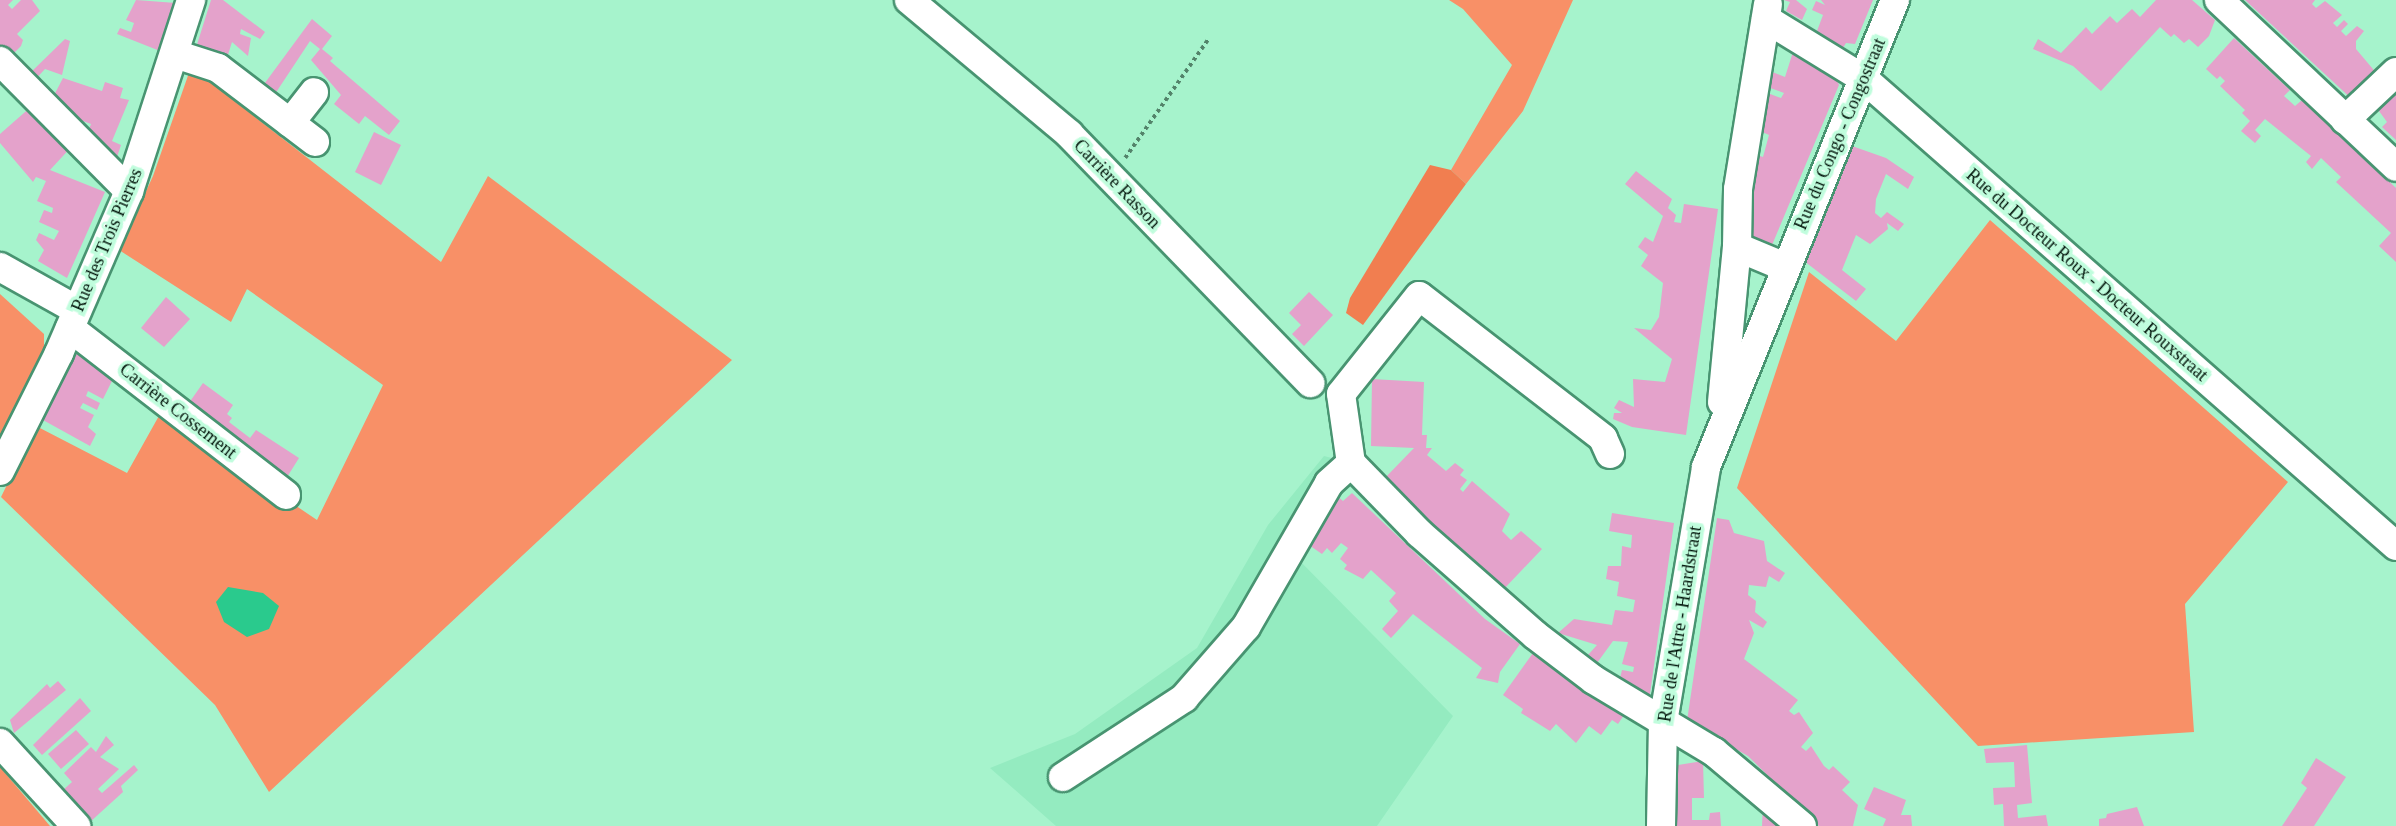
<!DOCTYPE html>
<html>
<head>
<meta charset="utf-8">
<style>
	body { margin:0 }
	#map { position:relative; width:2396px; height:826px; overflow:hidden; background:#a6f3cc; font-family:Georgia,serif }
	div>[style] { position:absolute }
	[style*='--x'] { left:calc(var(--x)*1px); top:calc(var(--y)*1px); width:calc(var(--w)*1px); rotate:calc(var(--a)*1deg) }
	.built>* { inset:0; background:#94ebc0 }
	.green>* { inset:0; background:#f89067 }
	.forest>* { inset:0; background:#f17e50 }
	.water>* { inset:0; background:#2aca8d }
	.building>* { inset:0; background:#e4a2cb }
	.path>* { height:3.5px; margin-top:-1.75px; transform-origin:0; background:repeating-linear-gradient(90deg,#53836a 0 3.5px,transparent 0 7px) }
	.roads { filter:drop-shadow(2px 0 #489471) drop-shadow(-2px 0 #489471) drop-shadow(0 2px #489471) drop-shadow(0 -2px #489471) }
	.minor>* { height:28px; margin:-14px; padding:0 14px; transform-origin:14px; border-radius:14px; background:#fff }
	span { translate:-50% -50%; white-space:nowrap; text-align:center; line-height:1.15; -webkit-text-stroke:7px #c0fddd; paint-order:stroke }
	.street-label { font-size:18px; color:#001309 }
</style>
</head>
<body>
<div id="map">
	<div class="built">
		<i style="clip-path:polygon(1324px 456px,1351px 463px,1336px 495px,1291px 552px,1453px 716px,1377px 826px,1056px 826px,990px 768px,1075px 734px,1197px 648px,1268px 525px)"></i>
	</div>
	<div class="green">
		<i style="clip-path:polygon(1449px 0,1573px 0,1523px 111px,1466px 184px,1451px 170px,1512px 65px,1463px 9px)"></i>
		<i style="clip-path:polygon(191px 67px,441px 262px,488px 176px,732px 360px,269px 792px,215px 705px,1px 497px,36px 426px,127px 473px,160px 414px,317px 520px,383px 385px,247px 289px,231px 322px,119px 250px,153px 176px)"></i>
		<i style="clip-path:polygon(1990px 220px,2288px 482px,2185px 604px,2194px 732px,1978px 746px,1737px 488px,1809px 272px,1896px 341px)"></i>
		<i style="clip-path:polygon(0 294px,44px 334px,44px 350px,0 437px)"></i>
		<i style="clip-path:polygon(0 767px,50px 826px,0 826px)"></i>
	</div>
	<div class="forest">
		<i style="clip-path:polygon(1430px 165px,1451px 170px,1466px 184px,1363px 325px,1346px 313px,1350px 298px)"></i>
	</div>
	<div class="water">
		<i style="clip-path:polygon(228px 587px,263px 593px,279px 606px,269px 629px,247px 637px,224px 622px,216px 602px)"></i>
	</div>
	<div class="building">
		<i style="clip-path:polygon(0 0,13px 0,8px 5px,12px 9px,21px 0,32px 0,40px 11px,17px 34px,23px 40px,21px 46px,8px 59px,0 50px)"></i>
		<i style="clip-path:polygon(136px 0,176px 3px,160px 51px,117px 34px,120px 28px,131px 32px,134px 23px,126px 20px)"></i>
		<i style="clip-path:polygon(211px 0,223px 0,265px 32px,260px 39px,241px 29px,240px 34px,251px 38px,248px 56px,232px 42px,227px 58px,241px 68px,237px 74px,194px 54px)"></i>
		<i style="clip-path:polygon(1784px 0,1796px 0,1807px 9px,1802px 20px,1786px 11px,1790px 2px)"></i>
		<i style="clip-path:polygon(1821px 0,1873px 0,1855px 44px,1846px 43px,1843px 48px,1817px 31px,1823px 15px,1812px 10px,1816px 1px,1825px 5px)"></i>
		<i style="clip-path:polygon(2156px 0,2192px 0,2215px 20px,2209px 36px,2198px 47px,2189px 39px,2184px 43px,2174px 34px,2171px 37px,2160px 27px,2101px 91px,2073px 66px,2033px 49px,2038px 39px,2061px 53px,2086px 27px,2092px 34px,2110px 16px,2117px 23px,2132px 9px,2140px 17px)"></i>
		<i style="clip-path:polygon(2245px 0,2315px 0,2312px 4px,2316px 8px,2325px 1px,2342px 15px,2333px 23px,2337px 27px,2344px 20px,2348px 24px,2341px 31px,2346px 36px,2357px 26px,2364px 31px,2356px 41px,2356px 49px,2378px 75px,2355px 102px)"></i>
		<i style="clip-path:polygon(312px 19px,332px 36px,322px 49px,333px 58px,330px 61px,400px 121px,389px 135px,365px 116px,359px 124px,334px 104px,341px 95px,311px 60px,320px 49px,310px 41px,271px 100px,259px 91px)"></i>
		<i style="clip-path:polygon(2234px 38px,2290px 90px,2284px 96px,2295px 106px,2302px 100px,2396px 188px,2396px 262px,2379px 246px,2391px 233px,2336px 182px,2341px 177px,2321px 158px,2312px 169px,2306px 162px,2311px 156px,2265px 119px,2255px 130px,2261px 136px,2255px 143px,2241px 131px,2250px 121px,2242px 113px,2245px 110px,2220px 86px,2225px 81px,2220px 76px,2217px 79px,2206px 69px)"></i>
		<i style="clip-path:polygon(65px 39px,70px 41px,62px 75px,45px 69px,32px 83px,26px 77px)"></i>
		<i style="clip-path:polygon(1793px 52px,1836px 78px,1839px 85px,1772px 245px,1767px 247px,1746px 233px,1757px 155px,1763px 157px,1769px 135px,1760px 131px,1765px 92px,1781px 98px,1784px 93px,1765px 86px,1767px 70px,1785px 77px)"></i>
		<i style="clip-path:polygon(63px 78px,102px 91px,105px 82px,123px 88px,120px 98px,129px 100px,112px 141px,121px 145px,117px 157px,109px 160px,86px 137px,91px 124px,64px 114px,51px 101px)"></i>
		<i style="clip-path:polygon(2396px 81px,2396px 140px,2382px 127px,2387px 122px,2371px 100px)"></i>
		<i style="clip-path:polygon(33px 105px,74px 144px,50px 170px,105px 192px,67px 278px,38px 261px,44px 250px,36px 240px,39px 233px,54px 240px,59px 231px,39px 222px,44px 210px,52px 213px,53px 208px,37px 201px,46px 181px,36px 177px,33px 182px,0 143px,0 134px)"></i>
		<i style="clip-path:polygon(374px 132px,401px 145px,381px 185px,355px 172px)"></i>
		<i style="clip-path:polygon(1852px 146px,1886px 158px,1914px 177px,1908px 189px,1886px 174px,1876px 199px,1875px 213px,1881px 218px,1887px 212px,1904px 224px,1898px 231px,1887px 223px,1888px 229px,1870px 244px,1856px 235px,1842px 270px,1866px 289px,1856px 301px,1804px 261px)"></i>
		<i style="clip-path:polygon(1636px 171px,1672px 199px,1668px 208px,1676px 215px,1674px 222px,1681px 223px,1684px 204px,1718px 209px,1686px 435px,1632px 427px,1613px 419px,1614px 413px,1622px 413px,1614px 408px,1619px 400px,1634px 407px,1633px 379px,1665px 382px,1672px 359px,1634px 328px,1651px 330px,1659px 317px,1663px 283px,1641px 266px,1648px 255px,1638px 247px,1645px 237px,1653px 242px,1663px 216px,1625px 184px)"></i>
		<i style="clip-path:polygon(1309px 292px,1333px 315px,1304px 346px,1292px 334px,1301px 325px,1289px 313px)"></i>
		<i style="clip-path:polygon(166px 297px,190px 319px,164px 347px,141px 328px)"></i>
		<i style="clip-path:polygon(79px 349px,118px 369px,103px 399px,88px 391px,86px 396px,100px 403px,97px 410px,83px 403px,80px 408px,94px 415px,88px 427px,96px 434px,90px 446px,43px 420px)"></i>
		<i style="clip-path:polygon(1372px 379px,1424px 382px,1422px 435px,1427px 435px,1426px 448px,1432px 448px,1427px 455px,1446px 471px,1455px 463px,1464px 470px,1460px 475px,1467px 480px,1460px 489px,1463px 492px,1472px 481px,1510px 514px,1502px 531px,1511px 540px,1521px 531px,1542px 549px,1502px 591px,1383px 480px,1414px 448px,1371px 446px)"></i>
		<i style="clip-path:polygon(203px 383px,233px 405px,227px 414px,232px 418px,229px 422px,250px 438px,256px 430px,299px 458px,284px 482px,184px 410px)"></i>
		<i style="clip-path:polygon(1352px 493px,1485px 619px,1520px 644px,1500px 672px,1498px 683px,1476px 678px,1482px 668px,1413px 614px,1391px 638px,1382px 629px,1398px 611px,1389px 601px,1396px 593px,1371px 570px,1363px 579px,1344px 569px,1347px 565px,1340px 559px,1348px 548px,1341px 543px,1332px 553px,1327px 548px,1322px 554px,1306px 543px,1336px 495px,1343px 501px)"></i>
		<i style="clip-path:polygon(1612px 513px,1674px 523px,1650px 694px,1643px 697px,1620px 678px,1622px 670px,1633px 672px,1634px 667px,1622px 664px,1628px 642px,1613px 641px,1597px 663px,1588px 655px,1597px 645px,1558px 633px,1574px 619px,1612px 625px,1615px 610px,1633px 612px,1635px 600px,1617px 596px,1619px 582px,1606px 579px,1608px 566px,1621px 566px,1622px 546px,1631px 548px,1632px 535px,1609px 531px)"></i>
		<i style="clip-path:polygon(1717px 518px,1729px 520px,1734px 533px,1764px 541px,1767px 561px,1785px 573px,1779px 582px,1769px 576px,1766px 587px,1749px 585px,1748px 595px,1756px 601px,1755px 612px,1767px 622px,1763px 628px,1749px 620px,1754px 633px,1744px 659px,1798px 700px,1789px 711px,1794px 715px,1799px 712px,1813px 733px,1801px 747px,1806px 751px,1811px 746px,1824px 766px,1829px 770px,1833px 766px,1850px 782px,1842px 790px,1858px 805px,1853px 826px,1819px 826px,1748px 756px,1687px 721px)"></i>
		<i style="clip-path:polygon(1533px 653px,1624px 715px,1618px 724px,1612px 720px,1601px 735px,1589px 726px,1576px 743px,1556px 724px,1550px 731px,1521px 713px,1523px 709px,1503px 695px)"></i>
		<i style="clip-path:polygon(58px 681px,66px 690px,14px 733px,10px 720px,47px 684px,50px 688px)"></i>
		<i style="clip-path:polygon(80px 698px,91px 711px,42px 755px,33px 745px)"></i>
		<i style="clip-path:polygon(76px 730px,89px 744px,61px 769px,48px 754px)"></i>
		<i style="clip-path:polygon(106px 736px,114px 745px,100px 757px,119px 769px,98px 789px,102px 793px,134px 765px,138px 770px,121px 786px,123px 792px,90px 822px,62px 791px,72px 782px,64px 773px,91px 747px,96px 752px)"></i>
		<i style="clip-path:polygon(2027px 745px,2032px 803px,2017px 805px,2018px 818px,2046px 815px,2048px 826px,2004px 826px,2003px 804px,1994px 805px,1993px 788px,2015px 787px,2014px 762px,1986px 763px,1984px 749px)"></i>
		<i style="clip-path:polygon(2316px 758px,2346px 777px,2314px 826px,2282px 826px,2307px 788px,2301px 783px)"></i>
		<i style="clip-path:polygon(1703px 761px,1704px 798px,1692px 798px,1692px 820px,1709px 820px,1710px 813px,1720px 812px,1721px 826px,1675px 826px,1678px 765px)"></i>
		<i style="clip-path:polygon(1874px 787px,1906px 800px,1901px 815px,1911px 815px,1912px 826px,1883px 826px,1886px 819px,1864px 809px)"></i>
		<i style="clip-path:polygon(1763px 805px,1783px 826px,1762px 826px)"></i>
		<i style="clip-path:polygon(2137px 807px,2144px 826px,2099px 826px,2099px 819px,2106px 818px,2107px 814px)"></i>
	</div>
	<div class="path">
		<i style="--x:1125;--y:158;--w:146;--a:-55"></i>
	</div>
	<div class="roads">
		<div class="minor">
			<i style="--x:909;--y:0;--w:209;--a:39.9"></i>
			<i style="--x:1069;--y:134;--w:347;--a:45.9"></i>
			<i style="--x:2219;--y:0;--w:243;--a:43.3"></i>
			<i style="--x:1766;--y:19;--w:115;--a:31.5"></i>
			<i style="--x:1864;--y:79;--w:708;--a:41.28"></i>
			<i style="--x:175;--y:54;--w:45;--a:18"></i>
			<i style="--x:218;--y:68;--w:122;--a:37.3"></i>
			<i style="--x:0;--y:61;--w:183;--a:45.2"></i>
			<i style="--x:2345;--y:120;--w:70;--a:-43.3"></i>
			<i style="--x:290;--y:123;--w:39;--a:-52"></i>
			<i style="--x:1737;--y:247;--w:58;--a:-89"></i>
			<i style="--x:1738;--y:189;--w:187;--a:-80.8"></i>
			<i style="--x:0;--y:267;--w:88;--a:29.2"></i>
			<i style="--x:70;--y:328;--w:273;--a:37.7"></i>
			<i style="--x:1722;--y:402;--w:156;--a:-84.5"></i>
			<i style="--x:1737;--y:247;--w:52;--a:22.6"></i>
			<i style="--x:1610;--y:454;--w:17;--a:-114"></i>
			<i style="--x:1603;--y:438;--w:232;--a:-142.3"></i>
			<i style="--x:1419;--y:296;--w:125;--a:128.5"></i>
			<i style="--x:1341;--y:394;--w:70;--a:81.8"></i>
			<i style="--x:1351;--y:463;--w:98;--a:45.8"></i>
			<i style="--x:1419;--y:533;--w:154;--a:41.3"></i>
			<i style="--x:1535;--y:635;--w:74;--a:37.3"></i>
			<i style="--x:1594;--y:680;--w:140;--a:31"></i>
			<i style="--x:1714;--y:752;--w:115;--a:40.1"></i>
			<i style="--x:0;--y:471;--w:132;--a:-63.4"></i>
			<i style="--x:59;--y:353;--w:176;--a:-66.6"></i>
			<i style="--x:129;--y:191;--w:201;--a:-72"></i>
			<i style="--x:0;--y:743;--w:113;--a:47.5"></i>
			<i style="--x:1063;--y:777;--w:145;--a:-33.1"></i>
			<i style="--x:1184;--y:698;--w:94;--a:-48.9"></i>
			<i style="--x:1246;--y:627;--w:166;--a:-60"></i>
			<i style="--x:1329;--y:483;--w:30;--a:-42"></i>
			<i style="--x:1661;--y:826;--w:104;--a:-88.9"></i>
			<i style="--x:1663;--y:722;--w:259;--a:-80.4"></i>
			<i style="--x:1706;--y:467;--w:504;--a:-67.97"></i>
		</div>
	</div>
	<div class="street-label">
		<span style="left:1840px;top:134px;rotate:-67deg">Rue du Congo - Congostraat</span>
		<span style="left:1117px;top:184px;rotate:46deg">Carrière Rasson</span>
		<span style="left:107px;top:240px;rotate:-67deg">Rue des Trois Pierres</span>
		<span style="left:2087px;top:275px;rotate:41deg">Rue du Docteur Roux - Docteur Rouxstraat</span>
		<span style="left:178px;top:411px;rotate:38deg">Carrière Cossement</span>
		<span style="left:1680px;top:624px;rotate:-81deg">Rue de l'Attre - Haardstraat</span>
	</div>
</div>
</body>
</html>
